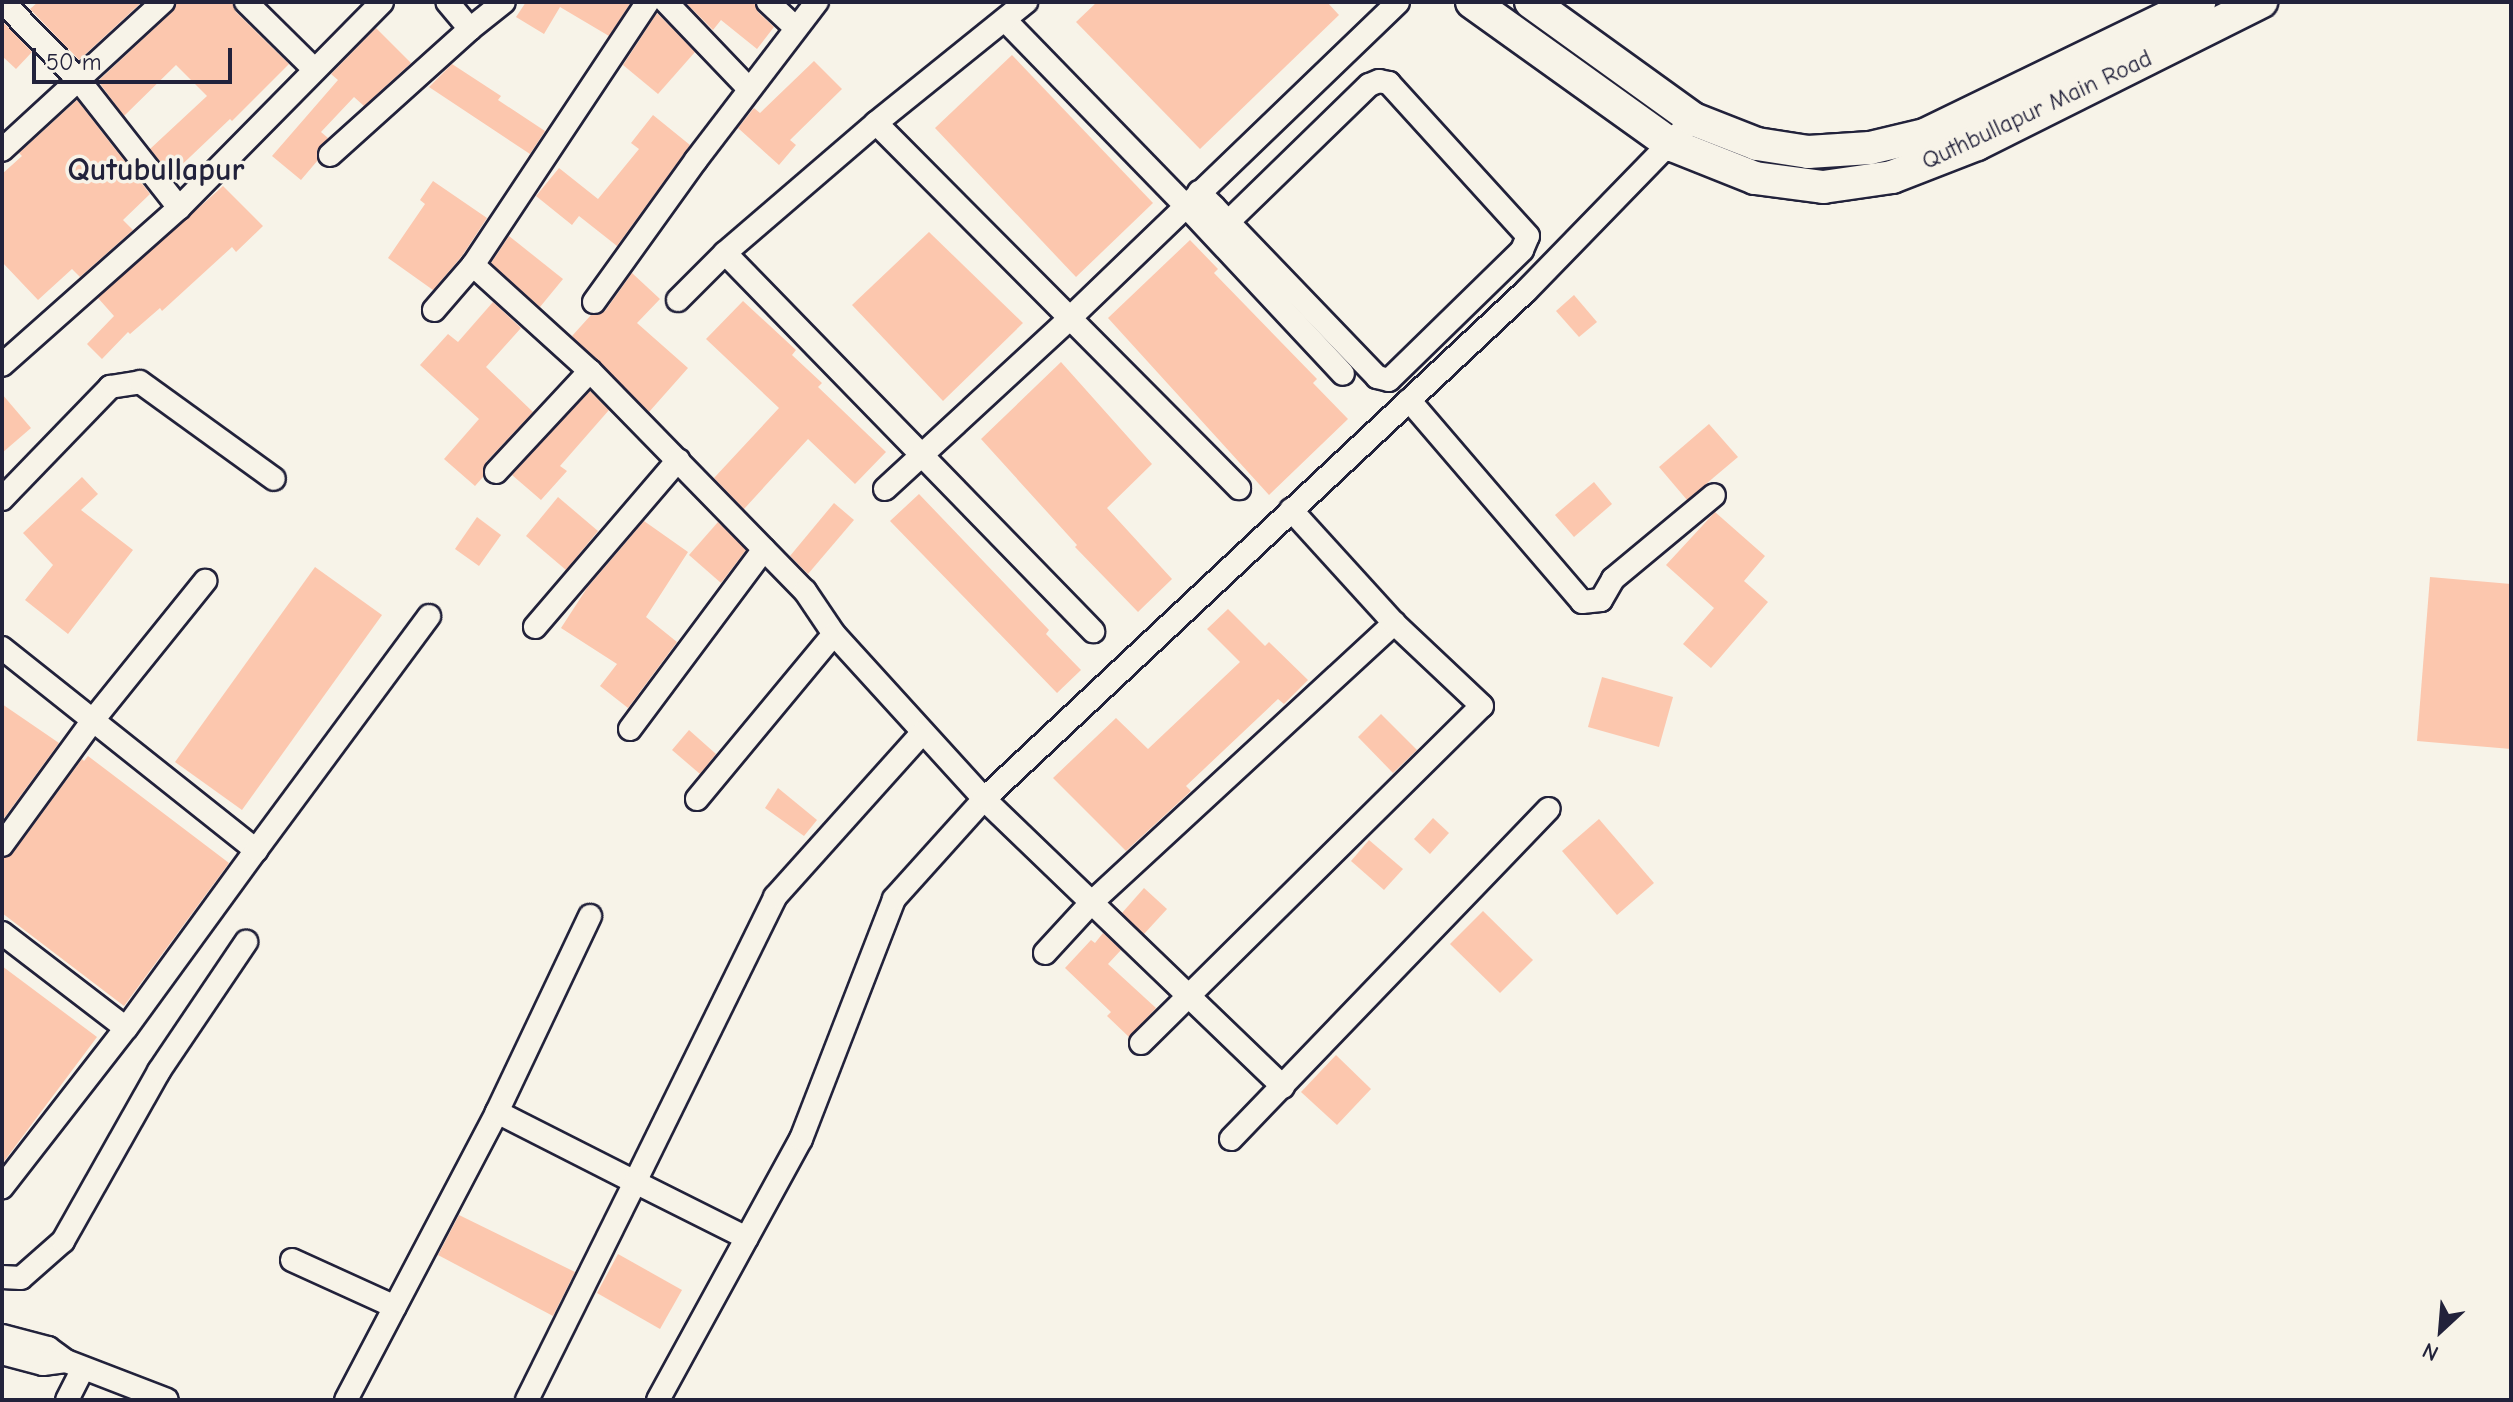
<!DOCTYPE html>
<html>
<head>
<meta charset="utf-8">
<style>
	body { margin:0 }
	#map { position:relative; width:2513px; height:1402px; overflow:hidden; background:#f7f3e8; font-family:"Comic Neue",sans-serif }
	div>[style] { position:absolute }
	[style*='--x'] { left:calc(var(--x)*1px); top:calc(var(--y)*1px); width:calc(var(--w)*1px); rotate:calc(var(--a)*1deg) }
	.building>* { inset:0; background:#fcc7ae }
	.roads { filter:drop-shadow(2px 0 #22223b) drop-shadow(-2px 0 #22223b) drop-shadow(0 2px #22223b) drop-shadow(0 -2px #22223b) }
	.street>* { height:22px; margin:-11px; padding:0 11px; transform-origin:11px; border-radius:11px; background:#f7f3e8 }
	.secondary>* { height:32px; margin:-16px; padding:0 16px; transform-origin:16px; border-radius:16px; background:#f7f3e8 }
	span { translate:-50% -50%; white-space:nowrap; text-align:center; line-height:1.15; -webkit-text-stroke:7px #f7f3e8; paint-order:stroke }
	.street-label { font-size:24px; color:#22223b }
	.district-label { font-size:32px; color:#22223b; font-weight:700 }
	.frame { position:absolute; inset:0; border:4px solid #22223b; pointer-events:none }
	.north { position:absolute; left:2401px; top:1290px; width:80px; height:80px; -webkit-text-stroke:6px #f7f3e8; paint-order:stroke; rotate:206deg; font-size:22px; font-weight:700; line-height:32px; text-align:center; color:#22223b }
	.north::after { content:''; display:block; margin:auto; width:28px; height:36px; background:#22223b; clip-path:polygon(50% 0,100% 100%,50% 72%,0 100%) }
	.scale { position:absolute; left:32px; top:48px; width:200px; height:36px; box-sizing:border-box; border:4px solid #22223b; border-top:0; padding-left:10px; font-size:24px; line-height:28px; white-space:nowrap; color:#22223b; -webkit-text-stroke:6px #f7f3e8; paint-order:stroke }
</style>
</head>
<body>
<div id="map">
	<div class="building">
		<i style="clip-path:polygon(38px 2px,142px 2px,79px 60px,30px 9px)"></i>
		<i style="clip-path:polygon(177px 2px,232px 2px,236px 12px,289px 64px,232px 121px,230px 119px,171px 175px,150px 149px,207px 96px,176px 65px,124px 116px,98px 81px,172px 12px)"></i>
		<i style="clip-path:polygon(526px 2px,631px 2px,609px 36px,560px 7px,544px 34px,516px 17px)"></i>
		<i style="clip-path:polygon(685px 2px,754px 2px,758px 12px,774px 27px,757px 49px,721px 20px,713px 30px)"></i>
		<i style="clip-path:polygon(1097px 2px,1327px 2px,1339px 15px,1200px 149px,1076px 22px)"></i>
		<i style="clip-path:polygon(657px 13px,695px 52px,658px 94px,623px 65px)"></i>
		<i style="clip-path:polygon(2px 21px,32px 52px,16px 69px,2px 56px)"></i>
		<i style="clip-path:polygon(376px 28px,411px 63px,364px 106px,354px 97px,321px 132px,328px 138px,317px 150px,318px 160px,301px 180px,272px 156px,338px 80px,331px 74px)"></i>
		<i style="clip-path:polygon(1012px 55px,1153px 203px,1076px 277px,935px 128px)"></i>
		<i style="clip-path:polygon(814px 61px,842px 89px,790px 140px,796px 145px,779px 165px,738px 128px,754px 108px,760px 113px)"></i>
		<i style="clip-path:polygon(452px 64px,501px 96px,498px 100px,545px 131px,530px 154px,429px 87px)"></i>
		<i style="clip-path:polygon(77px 100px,150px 194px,123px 220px,133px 230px,80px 277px,72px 269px,38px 300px,2px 262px,2px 174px,22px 156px,19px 153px)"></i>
		<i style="clip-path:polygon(653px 115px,690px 145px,617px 246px,579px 216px,572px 225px,536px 196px,559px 168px,598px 199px,639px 149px,631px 143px)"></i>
		<i style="clip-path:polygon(433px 181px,487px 218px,462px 256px,433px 290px,388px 258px,425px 204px,420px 200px)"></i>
		<i style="clip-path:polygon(223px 186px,263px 226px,236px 252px,232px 247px,162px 311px,160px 308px,130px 334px,128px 332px,102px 359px,87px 344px,114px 316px,98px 298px)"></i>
		<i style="clip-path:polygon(929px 232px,1023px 323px,943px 401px,852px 305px)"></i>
		<i style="clip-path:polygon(509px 236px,563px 279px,540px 307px,491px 263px)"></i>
		<i style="clip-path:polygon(1190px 240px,1218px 269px,1214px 273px,1317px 379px,1313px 383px,1348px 419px,1269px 495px,1108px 318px)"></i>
		<i style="clip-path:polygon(632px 273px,660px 299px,637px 323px,688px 368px,649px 412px,572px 336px,591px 315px,605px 311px)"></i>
		<i style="clip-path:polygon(1574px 295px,1597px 322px,1579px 337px,1556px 311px)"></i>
		<i style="clip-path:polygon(743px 301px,796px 350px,792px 355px,822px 383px,818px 387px,886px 452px,855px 484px,808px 439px,744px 509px,714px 478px,779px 408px,706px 339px)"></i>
		<i style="clip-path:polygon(493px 302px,521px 328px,486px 367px,533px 412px,486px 462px,483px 477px,475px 486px,444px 459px,479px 419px,420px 365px,448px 334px,458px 342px)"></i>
		<i style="clip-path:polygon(1061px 362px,1152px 464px,1107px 508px,1172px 579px,1138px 612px,1075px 547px,1077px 545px,981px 439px)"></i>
		<i style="clip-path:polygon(590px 391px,609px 410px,560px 466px,567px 471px,541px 500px,512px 475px)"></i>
		<i style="clip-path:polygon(2px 394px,31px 428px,2px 453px)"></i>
		<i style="clip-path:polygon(1709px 424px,1738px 457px,1687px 500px,1659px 467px)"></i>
		<i style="clip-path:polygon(82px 477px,98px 494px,81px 510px,133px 550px,68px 634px,25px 600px,53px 565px,23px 533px)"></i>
		<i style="clip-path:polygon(1594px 482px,1612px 504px,1574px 537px,1555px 515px)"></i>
		<i style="clip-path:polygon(919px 494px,1049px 630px,1046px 634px,1081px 670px,1057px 693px,890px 521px)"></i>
		<i style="clip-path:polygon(558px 497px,598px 531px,566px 570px,526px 536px)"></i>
		<i style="clip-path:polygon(834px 503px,854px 520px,808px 574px,790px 556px)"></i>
		<i style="clip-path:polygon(1715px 512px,1765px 556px,1744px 581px,1768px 602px,1711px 668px,1683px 644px,1714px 608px,1666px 565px)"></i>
		<i style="clip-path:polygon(477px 517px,501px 535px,479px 566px,455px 549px)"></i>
		<i style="clip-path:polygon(644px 521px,688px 552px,646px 617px,677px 642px,628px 708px,600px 686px,617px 664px,561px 628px,587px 588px)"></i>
		<i style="clip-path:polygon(718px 522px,746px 550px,721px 583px,689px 555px)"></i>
		<i style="clip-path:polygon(315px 567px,382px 615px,242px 810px,175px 762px)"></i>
		<i style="clip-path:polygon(2430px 577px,2511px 584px,2511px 749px,2417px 741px)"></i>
		<i style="clip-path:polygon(1228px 609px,1265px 646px,1269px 642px,1308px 680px,1284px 704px,1278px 699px,1186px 786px,1191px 791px,1126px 851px,1053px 778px,1116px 718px,1148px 749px,1240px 662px,1207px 629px)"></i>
		<i style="clip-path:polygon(1602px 677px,1673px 697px,1659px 747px,1588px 727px)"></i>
		<i style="clip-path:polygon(2px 704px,59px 743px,2px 821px)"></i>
		<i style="clip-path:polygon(1381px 714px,1417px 750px,1393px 773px,1358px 737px)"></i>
		<i style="clip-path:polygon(689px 730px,716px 754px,700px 774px,672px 750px)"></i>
		<i style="clip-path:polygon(88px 756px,229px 863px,124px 1006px,2px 913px,2px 859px,13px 853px,82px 759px,84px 761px)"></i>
		<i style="clip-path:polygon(778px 788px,817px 820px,804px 836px,765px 808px)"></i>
		<i style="clip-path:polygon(1433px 818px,1449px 833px,1430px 854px,1414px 839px)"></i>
		<i style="clip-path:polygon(1599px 819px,1654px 883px,1617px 915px,1562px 851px)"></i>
		<i style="clip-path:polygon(1369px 840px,1403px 869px,1384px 890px,1351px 861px)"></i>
		<i style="clip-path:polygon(1144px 888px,1167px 909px,1144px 934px,1122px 913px)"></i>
		<i style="clip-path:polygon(1483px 911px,1533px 960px,1500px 993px,1450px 944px)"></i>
		<i style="clip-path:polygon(1103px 933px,1121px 950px,1108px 964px,1156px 1008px,1129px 1037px,1107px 1016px,1111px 1012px,1065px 968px,1091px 940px,1095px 943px)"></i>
		<i style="clip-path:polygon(2px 966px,97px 1037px,2px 1164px)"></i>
		<i style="clip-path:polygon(1336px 1055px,1371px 1089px,1337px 1125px,1301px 1092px)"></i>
		<i style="clip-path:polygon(459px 1215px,575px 1272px,553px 1316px,438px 1255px)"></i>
		<i style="clip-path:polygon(618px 1254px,682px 1290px,660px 1329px,597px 1293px)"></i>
	</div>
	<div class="roads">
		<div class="street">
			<i style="--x:3;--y:2;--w:107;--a:45.8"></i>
			<i style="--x:78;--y:79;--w:164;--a:51.9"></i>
			<i style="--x:246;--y:2;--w:94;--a:44.6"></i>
			<i style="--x:666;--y:2;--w:120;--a:46.3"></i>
			<i style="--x:768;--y:2;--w:37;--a:43"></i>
			<i style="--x:1005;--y:20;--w:258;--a:45.8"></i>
			<i style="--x:1185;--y:205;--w:231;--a:46.9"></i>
			<i style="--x:470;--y:29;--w:43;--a:-38.5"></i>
			<i style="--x:876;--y:123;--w:515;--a:45.16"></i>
			<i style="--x:2;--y:150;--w:219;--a:-42.6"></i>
			<i style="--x:330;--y:155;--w:188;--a:-42"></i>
			<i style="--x:470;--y:29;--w:35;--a:-130"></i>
			<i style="--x:1199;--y:192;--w:21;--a:45"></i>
			<i style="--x:1214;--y:207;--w:21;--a:47"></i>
			<i style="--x:1228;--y:222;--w:215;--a:46.1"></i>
			<i style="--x:1377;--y:377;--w:12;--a:14"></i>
			<i style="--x:1389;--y:380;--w:186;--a:-44.3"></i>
			<i style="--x:1522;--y:250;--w:15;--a:-67"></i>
			<i style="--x:1528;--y:236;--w:207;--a:-132.3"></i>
			<i style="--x:1389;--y:83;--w:10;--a:-169"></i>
			<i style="--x:1379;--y:81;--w:11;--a:158"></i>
			<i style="--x:1369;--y:85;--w:197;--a:135.8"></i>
			<i style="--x:725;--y:253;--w:528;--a:45.77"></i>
			<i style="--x:473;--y:265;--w:158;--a:42.2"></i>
			<i style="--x:590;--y:371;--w:308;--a:45.7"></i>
			<i style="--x:805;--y:591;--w:52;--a:56"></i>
			<i style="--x:834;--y:634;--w:223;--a:47.7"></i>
			<i style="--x:984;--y:799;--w:415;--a:43.9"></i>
			<i style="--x:678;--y:300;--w:66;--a:-45"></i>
			<i style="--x:725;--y:253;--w:199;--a:-40.7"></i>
			<i style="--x:876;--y:123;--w:193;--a:-38.9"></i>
			<i style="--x:594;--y:302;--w:175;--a:-54.3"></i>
			<i style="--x:696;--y:160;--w:199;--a:-52.6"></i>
			<i style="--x:434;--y:310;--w:60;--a:-49.1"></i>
			<i style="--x:473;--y:265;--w:316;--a:-56.4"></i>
			<i style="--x:2;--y:365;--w:237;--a:-41.6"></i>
			<i style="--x:179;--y:208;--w:289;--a:-45.4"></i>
			<i style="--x:1409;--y:400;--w:266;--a:49.4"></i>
			<i style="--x:1582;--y:602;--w:19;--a:-6"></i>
			<i style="--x:1601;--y:600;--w:24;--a:-60"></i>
			<i style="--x:1613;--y:579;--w:131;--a:-39.7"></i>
			<i style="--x:496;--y:472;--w:138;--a:-47.1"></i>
			<i style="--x:885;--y:489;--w:252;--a:-42.7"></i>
			<i style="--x:1070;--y:318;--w:455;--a:-43.9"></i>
			<i style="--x:2;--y:499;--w:156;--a:-46"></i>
			<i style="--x:110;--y:387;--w:30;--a:-9"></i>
			<i style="--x:140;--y:382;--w:165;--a:35.9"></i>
			<i style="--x:535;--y:627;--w:220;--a:-49.4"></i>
			<i style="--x:2;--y:648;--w:325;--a:38.5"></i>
			<i style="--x:256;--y:850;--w:220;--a:126.1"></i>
			<i style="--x:126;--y:1028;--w:202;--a:127.9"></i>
			<i style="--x:630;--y:729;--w:224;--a:-53.3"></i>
			<i style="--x:697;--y:799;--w:214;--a:-50.3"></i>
			<i style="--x:2;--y:845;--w:155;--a:-53.9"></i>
			<i style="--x:93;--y:720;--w:179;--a:-51.1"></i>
			<i style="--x:256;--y:850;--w:291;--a:-53.5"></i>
			<i style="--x:2;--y:933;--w:156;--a:37.5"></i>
			<i style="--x:1045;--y:953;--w:68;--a:-47.4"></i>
			<i style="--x:1091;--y:903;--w:413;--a:-42.7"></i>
			<i style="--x:1141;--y:1043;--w:479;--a:-44.7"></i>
			<i style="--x:1482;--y:706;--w:121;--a:-136.7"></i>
			<i style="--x:1394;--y:623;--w:153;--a:-132.3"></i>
			<i style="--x:497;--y:1112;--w:217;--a:-64.6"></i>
			<i style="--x:1231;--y:1139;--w:458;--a:-46.1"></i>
			<i style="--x:292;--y:1260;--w:113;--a:24.5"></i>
			<i style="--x:2;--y:1277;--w:19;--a:3"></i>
			<i style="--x:21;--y:1278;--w:56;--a:-41.4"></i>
			<i style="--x:63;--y:1241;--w:195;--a:-60.5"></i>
			<i style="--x:159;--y:1071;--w:156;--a:-56"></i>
			<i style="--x:2;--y:1336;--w:48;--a:14.6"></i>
			<i style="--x:48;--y:1348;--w:22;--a:36"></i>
			<i style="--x:66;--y:1361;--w:108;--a:21.1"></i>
			<i style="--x:2;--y:1353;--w:42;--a:15"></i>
			<i style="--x:43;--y:1364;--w:23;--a:-7"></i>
			<i style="--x:67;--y:1400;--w:35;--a:-63"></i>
			<i style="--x:346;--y:1400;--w:325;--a:-62.3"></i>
			<i style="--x:497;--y:1112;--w:155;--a:26.9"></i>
			<i style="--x:635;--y:1182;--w:318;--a:-63.8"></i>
			<i style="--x:775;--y:897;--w:220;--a:-48.1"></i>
			<i style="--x:527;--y:1400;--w:243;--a:-63.6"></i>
			<i style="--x:635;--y:1182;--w:125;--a:26.6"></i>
			<i style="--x:658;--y:1400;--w:298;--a:-61.3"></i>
			<i style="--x:801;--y:1139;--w:257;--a:-68.8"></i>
			<i style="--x:894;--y:899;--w:135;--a:-48"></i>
			<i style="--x:984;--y:799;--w:743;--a:-43.15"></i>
			<i style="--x:1526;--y:291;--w:240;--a:-45.8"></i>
		</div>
		<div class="secondary">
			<i style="--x:1472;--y:2;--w:246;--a:35.6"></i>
			<i style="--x:1672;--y:145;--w:89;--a:21.7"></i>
			<i style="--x:1755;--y:178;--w:69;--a:7.5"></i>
			<i style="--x:1823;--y:187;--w:70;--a:-8.2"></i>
			<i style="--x:1892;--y:177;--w:91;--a:-21.2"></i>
			<i style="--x:1977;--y:144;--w:318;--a:-26.6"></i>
			<i style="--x:1531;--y:2;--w:200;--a:35.8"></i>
			<i style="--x:1693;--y:119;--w:69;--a:21.3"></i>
			<i style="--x:1757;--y:144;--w:52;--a:8.9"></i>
			<i style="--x:1808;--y:152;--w:62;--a:-3.7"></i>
			<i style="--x:1870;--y:148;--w:57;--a:-13.3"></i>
			<i style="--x:1925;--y:135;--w:305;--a:-25.9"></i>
		</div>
	</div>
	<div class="street-label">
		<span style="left:2037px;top:110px;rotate:-25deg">Quthbullapur Main Road</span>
	</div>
	<div class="district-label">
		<span style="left:156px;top:170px">Qutubullapur</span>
	</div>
	<div class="frame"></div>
	<div class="north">N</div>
	<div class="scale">50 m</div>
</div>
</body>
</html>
